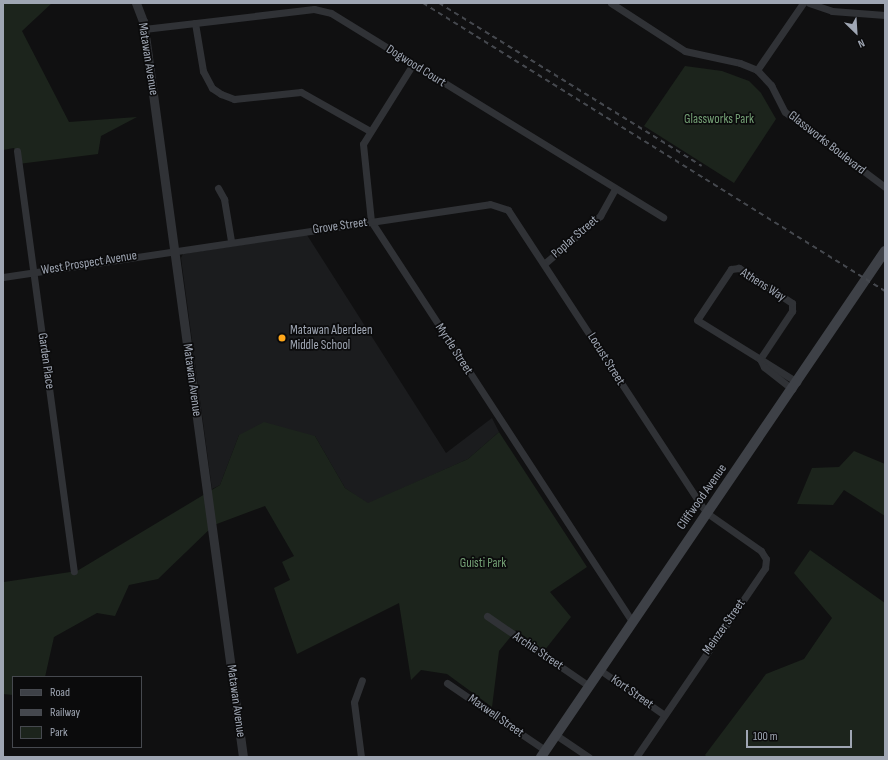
<!DOCTYPE html>
<html>
<head>
<meta charset="utf-8">
<style>
	body { margin:0 }
	#map { position:relative; width:888px; height:760px; overflow:hidden; background:#101011; font-family:"Sofia Sans Condensed",sans-serif }
	div>[style] { position:absolute }
	[style*='--x'] { left:calc(var(--x)*1px); top:calc(var(--y)*1px); width:calc(var(--w)*1px); rotate:calc(var(--a)*1deg) }
	.built>* { inset:0; background:#1b1c1e }
	.green>* { inset:0; background:#1c241c }
	.minor>* { height:7px; margin:-3.5px; padding:0 3.5px; transform-origin:3.5px; border-radius:3.5px; background:#303236 }
	.tertiary>* { height:9px; margin:-4.5px; padding:0 4.5px; transform-origin:4.5px; border-radius:4.5px; background:#303236 }
	.secondary>* { height:10px; margin:-5px; padding:0 5px; transform-origin:5px; border-radius:5px; background:#3e4147 }
	.rail>* { height:2px; margin-top:-1px; transform-origin:0; background:repeating-linear-gradient(90deg,#45484e 0 5px,transparent 0 9px) }
	.dots>* { width:11px; height:11px; translate:-50% -50%; box-sizing:border-box; border:2px solid #0b0b0c; border-radius:50% }
	span { translate:-50% -50%; white-space:nowrap; text-align:center; line-height:1.15; -webkit-text-stroke:3.5px #0b0b0c; paint-order:stroke }
	.street-label { font-size:13px; color:#9fa6b3 }
	.park-label { font-size:13px; color:#74a075 }
	.poi-label { font-size:13px; color:#9fa6b3 }
	.left { translate:0 -50%; text-align:left }
	.frame { position:absolute; inset:0; border:4px solid #9fa6b3; pointer-events:none }
	.legend { position:absolute; left:12px; top:676px; width:130px; height:72px; box-sizing:border-box; background:#0b0b0c; border:1px solid #46494f; margin:0; padding:5px 7px; list-style:none; font-size:12px; color:#9fa6b3 }
	.legend li { display:flex; align-items:center; gap:8px; height:20px }
	.legend b { width:20px; border:1px solid #46494f }
	.north { position:absolute; left:836px; top:12px; width:40px; height:40px; -webkit-text-stroke:3px #0b0b0c; paint-order:stroke; rotate:155deg; font-size:11px; font-weight:700; line-height:16px; text-align:center; color:#9fa6b3 }
	.north::after { content:''; display:block; margin:auto; width:14px; height:18px; background:#9fa6b3; clip-path:polygon(50% 0,100% 100%,50% 72%,0 100%) }
	.scale { position:absolute; left:746px; top:730px; width:106px; height:18px; box-sizing:border-box; border:2px solid #9fa6b3; border-top:0; padding-left:5px; font-size:12px; line-height:14px; white-space:nowrap; color:#9fa6b3; -webkit-text-stroke:3px #0b0b0c; paint-order:stroke }
</style>
</head>
<body>
<div id="map">
	<div class="built">
		<i style="clip-path:polygon(307px 235px,446px 453px,492px 418px,499px 432px,468px 459px,368px 504px,345px 488px,315px 436px,239px 435px,220px 485px,212px 489px,181px 258px,183px 254px)"></i>
	</div>
	<div class="green">
		<i style="clip-path:polygon(3px 3px,52px 3px,22px 31px,69px 122px,137px 117px,101px 136px,98px 154px,18px 164px,14px 148px,3px 150px)"></i>
		<i style="clip-path:polygon(685px 66px,722px 71px,749px 81px,761px 93px,776px 119px,734px 183px,644px 126px)"></i>
		<i style="clip-path:polygon(264px 422px,315px 436px,345px 488px,368px 503px,468px 459px,499px 432px,587px 567px,550px 592px,571px 617px,544px 651px,516px 630px,499px 651px,492px 707px,447px 674px,421px 670px,411px 680px,399px 603px,297px 654px,274px 588px,290px 580px,282px 562px,294px 556px,265px 506px,214px 525px,158px 579px,129px 585px,115px 616px,97px 613px,54px 637px,45px 677px,13px 677px,13px 695px,3px 694px,4px 582px,77px 571px,220px 485px,239px 435px)"></i>
		<i style="clip-path:polygon(854px 451px,885px 464px,885px 516px,844px 490px,833px 505px,797px 504px,812px 468px,839px 467px)"></i>
		<i style="clip-path:polygon(810px 550px,885px 603px,885px 757px,707px 757px,705px 755px,766px 674px,804px 659px,832px 618px,794px 573px)"></i>
	</div>
	<div class="minor">
		<i style="--x:611;--y:3;--w:88;--a:33"></i>
		<i style="--x:685;--y:51;--w:56;--a:12.3"></i>
		<i style="--x:740;--y:63;--w:18;--a:22"></i>
		<i style="--x:757;--y:70;--w:21;--a:47"></i>
		<i style="--x:771;--y:85;--w:30;--a:63"></i>
		<i style="--x:785;--y:112;--w:125;--a:36.9"></i>
		<i style="--x:809;--y:3;--w:24;--a:19"></i>
		<i style="--x:832;--y:11;--w:53;--a:4.3"></i>
		<i style="--x:195;--y:23;--w:49;--a:80.5"></i>
		<i style="--x:203;--y:71;--w:19;--a:62"></i>
		<i style="--x:212;--y:88;--w:11;--a:34"></i>
		<i style="--x:221;--y:94;--w:14;--a:21"></i>
		<i style="--x:234;--y:99;--w:67;--a:-6"></i>
		<i style="--x:301;--y:92;--w:79;--a:29.5"></i>
		<i style="--x:144;--y:29;--w:171;--a:-6.7"></i>
		<i style="--x:314;--y:9;--w:17;--a:13"></i>
		<i style="--x:331;--y:13;--w:390;--a:31.6"></i>
		<i style="--x:413;--y:64;--w:94;--a:122"></i>
		<i style="--x:363;--y:144;--w:77;--a:84.1"></i>
		<i style="--x:371;--y:221;--w:478;--a:56.9"></i>
		<i style="--x:757;--y:70;--w:81;--a:-55.5"></i>
		<i style="--x:17;--y:151;--w:424;--a:82.3"></i>
		<i style="--x:218;--y:188;--w:13;--a:61"></i>
		<i style="--x:224;--y:199;--w:43;--a:80.5"></i>
		<i style="--x:544;--y:264;--w:74;--a:-40.6"></i>
		<i style="--x:600;--y:216;--w:31;--a:-61"></i>
		<i style="--x:3;--y:277;--w:492;--a:-8.5"></i>
		<i style="--x:490;--y:204;--w:19;--a:18"></i>
		<i style="--x:508;--y:210;--w:353;--a:56.8"></i>
		<i style="--x:701;--y:505;--w:10;--a:53"></i>
		<i style="--x:707;--y:513;--w:66;--a:35.1"></i>
		<i style="--x:761;--y:551;--w:9;--a:58"></i>
		<i style="--x:766;--y:559;--w:9;--a:96"></i>
		<i style="--x:765;--y:568;--w:229;--a:124.3"></i>
		<i style="--x:760;--y:359;--w:58;--a:-56.3"></i>
		<i style="--x:792;--y:311;--w:8;--a:-90"></i>
		<i style="--x:792;--y:303;--w:64;--a:-146.6"></i>
		<i style="--x:739;--y:268;--w:8;--a:173"></i>
		<i style="--x:731;--y:269;--w:61;--a:123.7"></i>
		<i style="--x:697;--y:320;--w:118;--a:31.8"></i>
		<i style="--x:760;--y:359;--w:9;--a:63"></i>
		<i style="--x:764;--y:367;--w:36;--a:38"></i>
		<i style="--x:487;--y:616;--w:124;--a:34.5"></i>
		<i style="--x:600;--y:670;--w:77;--a:34.9"></i>
		<i style="--x:447;--y:683;--w:119;--a:34.4"></i>
		<i style="--x:556;--y:735;--w:40;--a:34"></i>
		<i style="--x:361;--y:757;--w:55;--a:-97.3"></i>
		<i style="--x:354;--y:702;--w:23;--a:-70"></i>
	</div>
	<div class="tertiary">
		<i style="--x:136;--y:3;--w:19;--a:69"></i>
		<i style="--x:143;--y:21;--w:36;--a:82"></i>
		<i style="--x:148;--y:57;--w:706;--a:82.27"></i>
	</div>
	<div class="secondary">
		<i style="--x:541;--y:757;--w:612;--a:-55.79"></i>
	</div>
	<div class="rail">
		<i style="--x:423;--y:3;--w:544;--a:31.94"></i>
		<i style="--x:439;--y:3;--w:309;--a:31.8"></i>
	</div>
	<div class="dots">
		<i style="left:282px;top:338px;background:#ffa71a"></i>
	</div>
	<div class="street-label">
		<span style="left:148px;top:59px;rotate:81deg">Matawan Avenue</span>
		<span style="left:416px;top:66px;rotate:32deg">Dogwood Court</span>
		<span style="left:827px;top:143px;rotate:38deg">Glassworks Boulevard</span>
		<span style="left:340px;top:226px;rotate:-8deg">Grove Street</span>
		<span style="left:575px;top:237px;rotate:-41deg">Poplar Street</span>
		<span style="left:89px;top:263px;rotate:-9deg">West Prospect Avenue</span>
		<span style="left:763px;top:285px;rotate:32deg">Athens Way</span>
		<span style="left:454px;top:349px;rotate:57deg">Myrtle Street</span>
		<span style="left:606px;top:359px;rotate:58deg">Locust Street</span>
		<span style="left:46px;top:361px;rotate:82deg">Garden Place</span>
		<span style="left:192px;top:380px;rotate:82deg">Matawan Avenue</span>
		<span style="left:702px;top:497px;rotate:-55deg">Cliffwood Avenue</span>
		<span style="left:724px;top:627px;rotate:-55deg">Meinzer Street</span>
		<span style="left:538px;top:651px;rotate:34deg">Archie Street</span>
		<span style="left:632px;top:692px;rotate:35deg">Kort Street</span>
		<span style="left:236px;top:701px;rotate:82deg">Matawan Avenue</span>
		<span style="left:496px;top:716px;rotate:35deg">Maxwell Street</span>
	</div>
	<div class="park-label">
		<span style="left:719px;top:119px">Glassworks Park</span>
		<span style="left:483px;top:563px">Guisti Park</span>
	</div>
	<div class="poi-label">
		<span class="left" style="left:290px;top:338px">Matawan Aberdeen<br>Middle School</span>
	</div>
	<div class="frame"></div>
	<ul class="legend">
	<li><b style="height:5px;background:#3e4147"></b>Road</li>
	<li><b style="height:5px;background:#45484e"></b>Railway</li>
	<li><b style="height:11px;background:#1c241c"></b>Park</li>
	</ul>
	<div class="north">N</div>
	<div class="scale">100 m</div>
</div>
</body>
</html>
